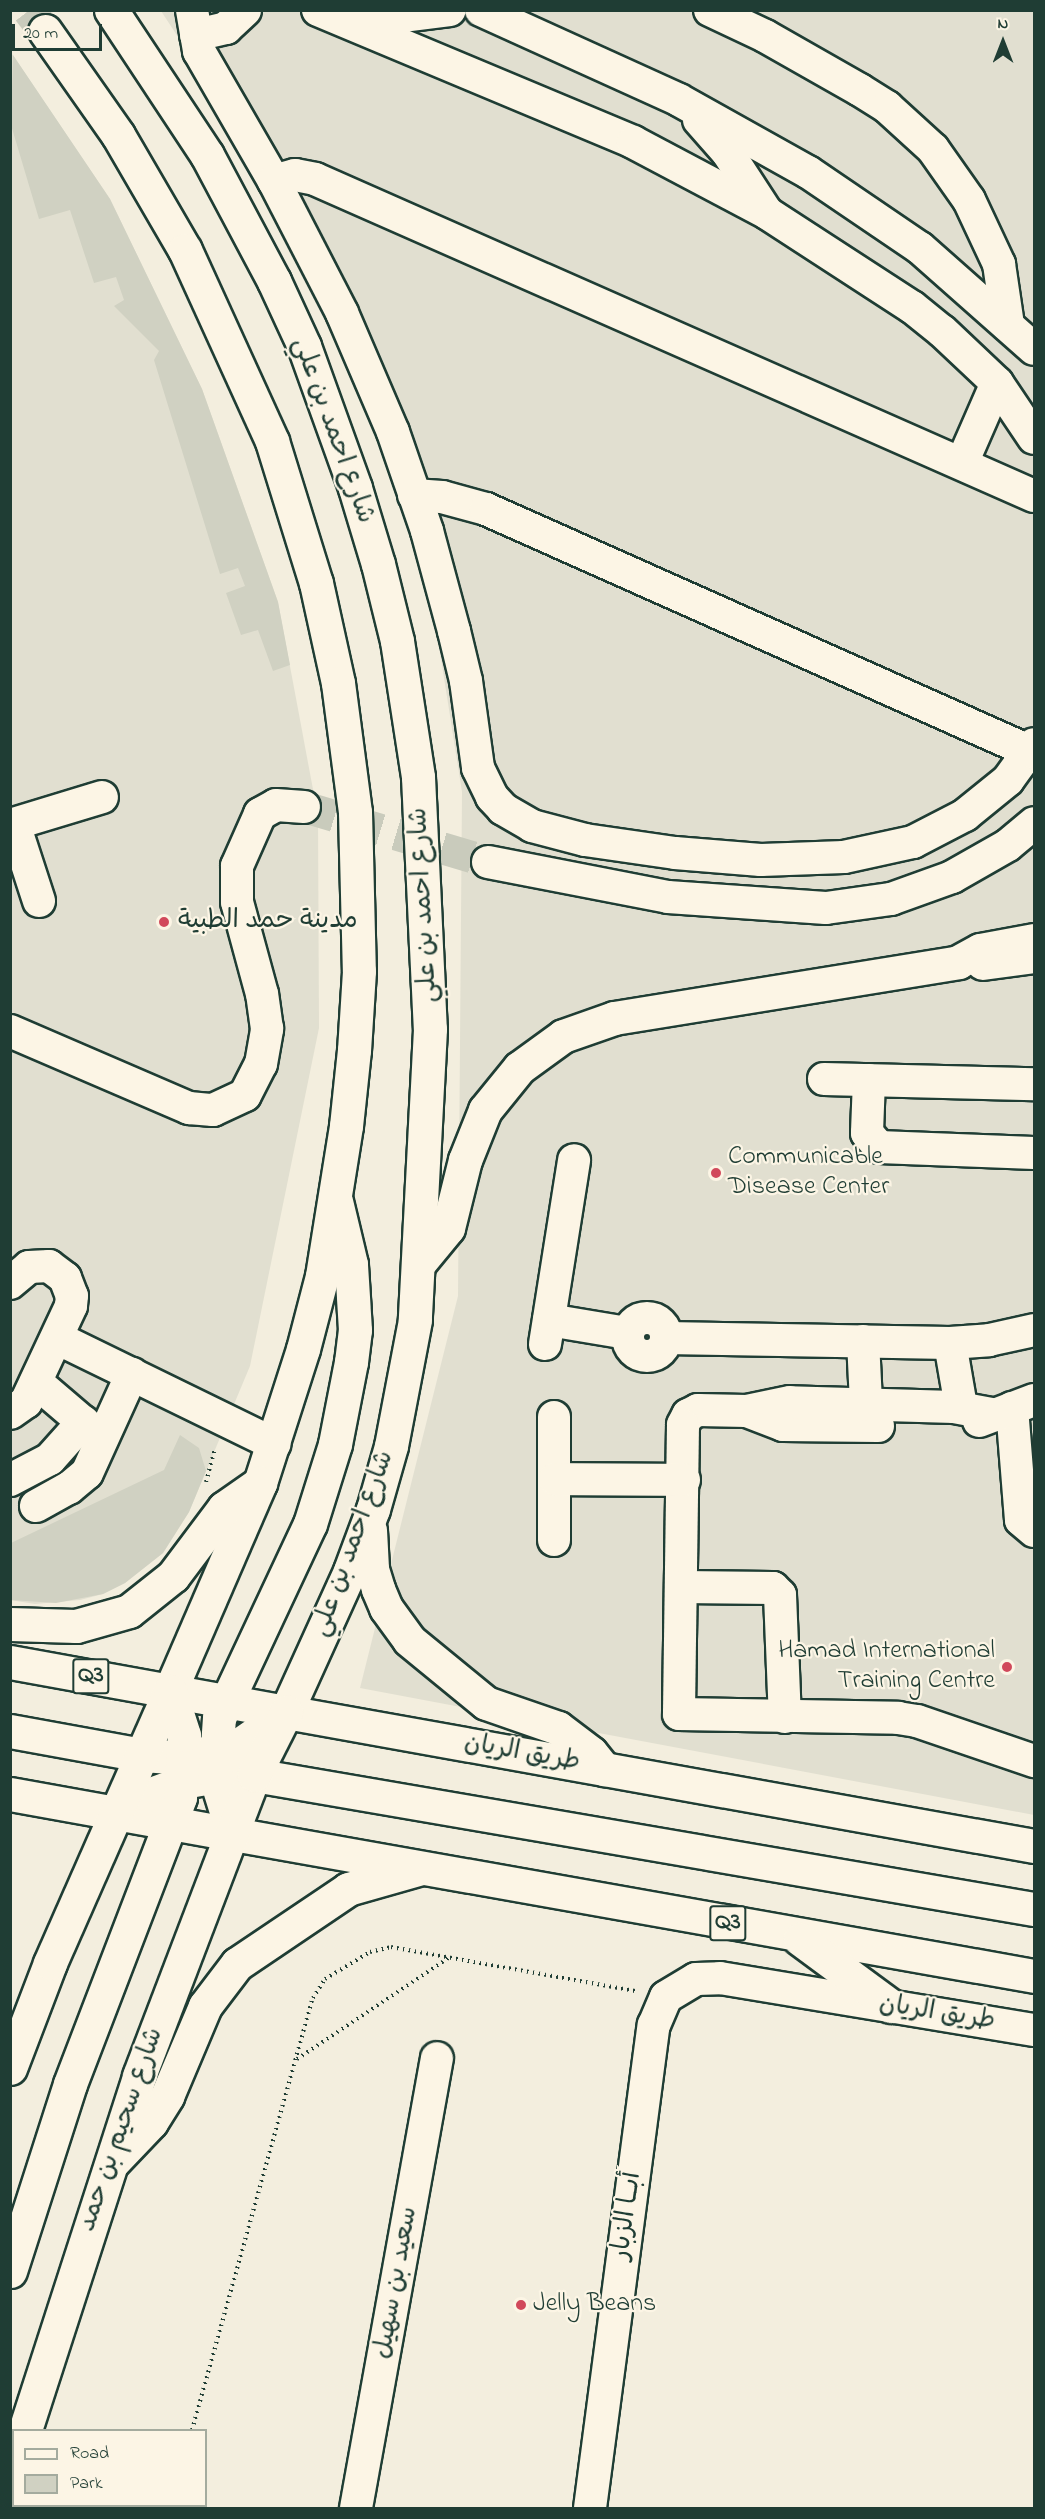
<!DOCTYPE html>
<html>
<head>
<meta charset="utf-8">
<style>
	body { margin:0 }
	#map { position:relative; width:1045px; height:2519px; overflow:hidden; background:#f3eede; font-family:"Indie Flower","Playpen Sans Arabic",sans-serif }
	div>[style] { position:absolute }
	[style*='--x'] { left:calc(var(--x)*1px); top:calc(var(--y)*1px); width:calc(var(--w)*1px); rotate:calc(var(--a)*1deg) }
	.built>* { inset:0; background:#e1dfd0 }
	.green>* { inset:0; background:#d0d1c2 }
	.minor-tunnel>* { height:32px; margin-top:-16px; transform-origin:0; background:repeating-linear-gradient(90deg,#c9cbbc 0 32px,transparent 0 48px) }
	.major-tunnel>* { height:33px; margin-top:-16.5px; transform-origin:0; background:repeating-linear-gradient(90deg,#c9cbbc 0 33px,transparent 0 49px) }
	.path>* { height:4px; margin-top:-2px; transform-origin:0; background:repeating-linear-gradient(90deg,#1f3d34 0 1.5px,transparent 0 6px) }
	.roads { filter:drop-shadow(2px 0 #1f3d34) drop-shadow(-2px 0 #1f3d34) drop-shadow(0 2px #1f3d34) drop-shadow(0 -2px #1f3d34) }
	.minor>* { height:32px; margin:-16px; padding:0 16px; transform-origin:16px; border-radius:16px; background:#fcf5e5 }
	.minor>.ring { margin:-16px; padding:0; box-sizing:content-box; background:none; border:32px solid #fcf5e5; border-radius:50% }
	.major>* { height:33px; margin:-16.5px; padding:0 16.5px; transform-origin:16.5px; border-radius:16.5px; background:#fcf5e5 }
	.highway>* { height:33px; margin:-16.5px; padding:0 16.5px; transform-origin:16.5px; border-radius:16.5px; background:#fcf5e5 }
	.dots>* { width:16px; height:16px; translate:-50% -50%; box-sizing:border-box; border:3px solid #fcf5e5; border-radius:50% }
	span { translate:-50% -50%; white-space:nowrap; text-align:center; line-height:1.15; -webkit-text-stroke:4.5px #fcf5e5; paint-order:stroke }
	.shield-label span { padding:2px 4px; background:#fcf5e5; border:2px solid; border-radius:4px; -webkit-text-stroke-width:0 }
	.shield-label { font-size:24px; color:#1f3d34; font-weight:700 }
	.street-label { font-size:26px; color:#1f3d34 }
	.poi-label { font-size:26px; color:#1f3d34 }
	.left { translate:0 -50%; text-align:left }
	.right { translate:-100% -50%; text-align:right }
	.frame { position:absolute; inset:0; border:12px solid #1f3d34; pointer-events:none }
	.legend { position:absolute; left:12px; top:2429px; width:195px; height:78px; box-sizing:border-box; background:#fcf5e5; border:2px solid #a4ab9e; margin:0; padding:8px 10px; list-style:none; font-size:18px; color:#1f3d34 }
	.legend li { display:flex; align-items:center; gap:12px; height:30px }
	.legend b { width:30px; border:2px solid #a4ab9e }
	.north { position:absolute; left:973px; top:12px; width:60px; height:60px; -webkit-text-stroke:4px #fcf5e5; paint-order:stroke; rotate:0deg; font-size:16px; font-weight:700; line-height:24px; text-align:center; color:#1f3d34 }
	.north::after { content:''; display:block; margin:auto; width:21px; height:27px; background:#1f3d34; clip-path:polygon(50% 0,100% 100%,50% 72%,0 100%) }
	.scale { position:absolute; left:12px; top:24px; width:90px; height:27px; box-sizing:border-box; border:3px solid #1f3d34; border-top:0; padding-left:8px; font-size:18px; line-height:21px; white-space:nowrap; color:#1f3d34; -webkit-text-stroke:4px #fcf5e5; paint-order:stroke }
</style>
</head>
<body>
<div id="map">
	<div class="built">
		<i style="clip-path:polygon(161px 11px,1034px 11px,1034px 1815px,360px 1688px,458px 1296px,462px 792px,425px 557px,278px 189px)"></i>
		<i style="clip-path:polygon(10px 51px,110px 199px,202px 389px,278px 602px,318px 816px,319px 1028px,250px 1366px,189px 1512px,163px 1553px,125px 1583px,103px 1594px,80px 1600px,35px 1604px,10px 1600px)"></i>
	</div>
	<div class="green">
		<i style="clip-path:polygon(13px 55px,110px 199px,202px 389px,278px 602px,290px 665px,273px 671px,258px 630px,241px 635px,226px 593px,245px 586px,238px 568px,220px 574px,154px 360px,159px 351px,114px 306px,124px 300px,116px 277px,94px 283px,70px 210px,39px 219px,11px 125px)"></i>
		<i style="clip-path:polygon(180px 1435px,199px 1448px,206px 1471px,189px 1512px,163px 1553px,125px 1583px,103px 1594px,56px 1603px,11px 1600px,11px 1543px,164px 1470px)"></i>
	</div>
	<div class="minor-tunnel">
		<i style="--x:304;--y:807;--w:192;--a:16.6"></i>
	</div>
	<div class="major-tunnel">
		<i style="--x:29;--y:10;--w:26;--a:53"></i>
	</div>
	<div class="path">
		<i style="--x:206;--y:1482;--w:35;--a:-75"></i>
		<i style="--x:297;--y:2059;--w:184;--a:-33.7"></i>
		<i style="--x:192;--y:2430;--w:449;--a:-74.4"></i>
		<i style="--x:313;--y:1998;--w:22;--a:-58"></i>
		<i style="--x:325;--y:1979;--w:52;--a:-31"></i>
		<i style="--x:370;--y:1952;--w:22;--a:-13"></i>
		<i style="--x:391;--y:1947;--w:248;--a:10.2"></i>
		<i style="--x:170;--y:2508;--w:2;--a:-63"></i>
	</div>
	<div class="roads">
		<div class="minor">
			<i style="--x:192;--y:10;--w:42;--a:80.3"></i>
			<i style="--x:199;--y:51;--w:150;--a:60"></i>
			<i style="--x:274;--y:181;--w:148;--a:62.7"></i>
			<i style="--x:342;--y:313;--w:129;--a:66.8"></i>
			<i style="--x:393;--y:432;--w:105;--a:71"></i>
			<i style="--x:427;--y:531;--w:104;--a:74.9"></i>
			<i style="--x:454;--y:631;--w:51;--a:76.5"></i>
			<i style="--x:466;--y:681;--w:88;--a:82.1"></i>
			<i style="--x:478;--y:768;--w:32;--a:64"></i>
			<i style="--x:492;--y:797;--w:16;--a:47"></i>
			<i style="--x:503;--y:809;--w:34;--a:30"></i>
			<i style="--x:532;--y:826;--w:55;--a:14.8"></i>
			<i style="--x:585;--y:840;--w:91;--a:8.2"></i>
			<i style="--x:675;--y:853;--w:86;--a:4.7"></i>
			<i style="--x:761;--y:860;--w:83;--a:-2.1"></i>
			<i style="--x:844;--y:857;--w:71;--a:-12.3"></i>
			<i style="--x:913;--y:842;--w:59;--a:-27.4"></i>
			<i style="--x:965;--y:815;--w:55;--a:-39.1"></i>
			<i style="--x:1008;--y:780;--w:44;--a:-54.2"></i>
			<i style="--x:318;--y:10;--w:342;--a:22.7"></i>
			<i style="--x:633;--y:142;--w:152;--a:27.9"></i>
			<i style="--x:767;--y:213;--w:173;--a:33"></i>
			<i style="--x:912;--y:307;--w:38;--a:39"></i>
			<i style="--x:942;--y:331;--w:76;--a:43.4"></i>
			<i style="--x:997;--y:383;--w:66;--a:56.1"></i>
			<i style="--x:370;--y:10;--w:35;--a:10"></i>
			<i style="--x:404;--y:16;--w:46;--a:-7.4"></i>
			<i style="--x:481;--y:10;--w:217;--a:24.4"></i>
			<i style="--x:679;--y:100;--w:148;--a:29.2"></i>
			<i style="--x:808;--y:172;--w:135;--a:34.2"></i>
			<i style="--x:920;--y:248;--w:152;--a:41.5"></i>
			<i style="--x:710;--y:10;--w:61;--a:25.3"></i>
			<i style="--x:765;--y:36;--w:109;--a:29.6"></i>
			<i style="--x:860;--y:90;--w:32;--a:32"></i>
			<i style="--x:887;--y:107;--w:62;--a:42.4"></i>
			<i style="--x:933;--y:149;--w:62;--a:54.8"></i>
			<i style="--x:969;--y:200;--w:71;--a:64.9"></i>
			<i style="--x:999;--y:264;--w:62;--a:81.6"></i>
			<i style="--x:196;--y:35;--w:31;--a:-13"></i>
			<i style="--x:226;--y:28;--w:26;--a:-43"></i>
			<i style="--x:699;--y:120;--w:44;--a:48.7"></i>
			<i style="--x:728;--y:153;--w:68;--a:57"></i>
			<i style="--x:274;--y:181;--w:22;--a:-16"></i>
			<i style="--x:295;--y:175;--w:20;--a:11"></i>
			<i style="--x:315;--y:179;--w:786;--a:23.79"></i>
			<i style="--x:962;--y:463;--w:87;--a:-66.4"></i>
			<i style="--x:414;--y:495;--w:28;--a:4"></i>
			<i style="--x:442;--y:497;--w:46;--a:15.3"></i>
			<i style="--x:486;--y:509;--w:597;--a:24.03"></i>
			<i style="--x:14;--y:824;--w:81;--a:72"></i>
			<i style="--x:10;--y:825;--w:96;--a:-16.9"></i>
			<i style="--x:488;--y:862;--w:183;--a:11"></i>
			<i style="--x:668;--y:897;--w:158;--a:4"></i>
			<i style="--x:826;--y:908;--w:66;--a:-7.9"></i>
			<i style="--x:891;--y:899;--w:65;--a:-19.8"></i>
			<i style="--x:952;--y:877;--w:64;--a:-29.7"></i>
			<i style="--x:1008;--y:845;--w:34;--a:-40"></i>
			<i style="--x:983;--y:964;--w:51;--a:-7.8"></i>
			<i style="--x:10;--y:1031;--w:195;--a:23.3"></i>
			<i style="--x:189;--y:1108;--w:24;--a:5"></i>
			<i style="--x:213;--y:1110;--w:35;--a:-25"></i>
			<i style="--x:245;--y:1095;--w:35;--a:-63"></i>
			<i style="--x:261;--y:1064;--w:36;--a:-80"></i>
			<i style="--x:267;--y:1029;--w:35;--a:-98"></i>
			<i style="--x:262;--y:994;--w:95;--a:-105.2"></i>
			<i style="--x:237;--y:902;--w:36;--a:-90"></i>
			<i style="--x:237;--y:866;--w:57;--a:-66.1"></i>
			<i style="--x:260;--y:814;--w:18;--a:-29"></i>
			<i style="--x:276;--y:805;--w:28;--a:4"></i>
			<i style="--x:824;--y:1079;--w:210;--a:1.4"></i>
			<i style="--x:869;--y:1080;--w:53;--a:92.2"></i>
			<i style="--x:867;--y:1133;--w:18;--a:49"></i>
			<i style="--x:879;--y:1147;--w:155;--a:2.2"></i>
			<i style="--x:10;--y:1283;--w:25;--a:-40"></i>
			<i style="--x:29;--y:1267;--w:20;--a:-3"></i>
			<i style="--x:49;--y:1266;--w:20;--a:37"></i>
			<i style="--x:65;--y:1278;--w:19;--a:69"></i>
			<i style="--x:72;--y:1296;--w:10;--a:96"></i>
			<i style="--x:71;--y:1306;--w:106;--a:115.1"></i>
			<i style="--x:26;--y:1402;--w:19;--a:145"></i>
			<i class="ring" style="left:628px;top:1318px;width:6px;height:6px"></i>
			<i style="--x:549;--y:1320;--w:79;--a:9.5"></i>
			<i style="--x:57;--y:1338;--w:242;--a:26"></i>
			<i style="--x:666;--y:1338;--w:284;--a:1"></i>
			<i style="--x:950;--y:1343;--w:39;--a:-4"></i>
			<i style="--x:989;--y:1340;--w:46;--a:-12.5"></i>
			<i style="--x:863;--y:1341;--w:83;--a:87.2"></i>
			<i style="--x:950;--y:1343;--w:65;--a:80.2"></i>
			<i style="--x:545;--y:1344;--w:186;--a:-81"></i>
			<i style="--x:36;--y:1382;--w:82;--a:40.5"></i>
			<i style="--x:1012;--y:1408;--w:112;--a:85.4"></i>
			<i style="--x:1021;--y:1520;--w:17;--a:40"></i>
			<i style="--x:747;--y:1411;--w:39;--a:21"></i>
			<i style="--x:783;--y:1425;--w:95;--a:0.6"></i>
			<i style="--x:997;--y:1415;--w:44;--a:-169.5"></i>
			<i style="--x:954;--y:1407;--w:164;--a:-178.3"></i>
			<i style="--x:790;--y:1402;--w:44;--a:168.2"></i>
			<i style="--x:747;--y:1411;--w:49;--a:-178.8"></i>
			<i style="--x:698;--y:1410;--w:11;--a:153"></i>
			<i style="--x:688;--y:1415;--w:11;--a:117"></i>
			<i style="--x:683;--y:1425;--w:289;--a:90.8"></i>
			<i style="--x:679;--y:1714;--w:219;--a:1"></i>
			<i style="--x:898;--y:1718;--w:19;--a:9"></i>
			<i style="--x:917;--y:1721;--w:124;--a:18.9"></i>
			<i style="--x:554;--y:1417;--w:123;--a:90"></i>
			<i style="--x:979;--y:1421;--w:59;--a:-20.9"></i>
			<i style="--x:555;--y:1479;--w:129;--a:0.4"></i>
			<i style="--x:10;--y:1480;--w:45;--a:-27.7"></i>
			<i style="--x:50;--y:1459;--w:50;--a:-48.3"></i>
			<i style="--x:36;--y:1506;--w:38;--a:-29"></i>
			<i style="--x:69;--y:1488;--w:23;--a:-40"></i>
			<i style="--x:87;--y:1473;--w:109;--a:-65.6"></i>
			<i style="--x:682;--y:1587;--w:91;--a:0.6"></i>
			<i style="--x:773;--y:1588;--w:10;--a:45"></i>
			<i style="--x:780;--y:1595;--w:122;--a:87.7"></i>
			<i style="--x:356;--y:2508;--w:457;--a:-79.8"></i>
			<i style="--x:590;--y:2508;--w:487;--a:-82.5"></i>
			<i style="--x:654;--y:2025;--w:30;--a:-67"></i>
			<i style="--x:666;--y:1997;--w:35;--a:-31"></i>
			<i style="--x:696;--y:1979;--w:24;--a:-2"></i>
			<i style="--x:720;--y:1978;--w:318;--a:9.4"></i>
		</div>
		<div class="major">
			<i style="--x:111;--y:10;--w:174;--a:56.5"></i>
			<i style="--x:207;--y:155;--w:143;--a:62"></i>
			<i style="--x:274;--y:281;--w:72;--a:65.2"></i>
			<i style="--x:304;--y:346;--w:151;--a:70.2"></i>
			<i style="--x:355;--y:488;--w:79;--a:73.2"></i>
			<i style="--x:378;--y:564;--w:79;--a:76.1"></i>
			<i style="--x:397;--y:641;--w:138;--a:81.2"></i>
			<i style="--x:418;--y:777;--w:252;--a:87.3"></i>
			<i style="--x:430;--y:1029;--w:291;--a:93"></i>
			<i style="--x:415;--y:1320;--w:128;--a:100.8"></i>
			<i style="--x:391;--y:1446;--w:66;--a:105.9"></i>
			<i style="--x:373;--y:1509;--w:66;--a:110.4"></i>
			<i style="--x:350;--y:1571;--w:155;--a:114.4"></i>
			<i style="--x:286;--y:1712;--w:760;--a:10.16"></i>
			<i style="--x:45;--y:31;--w:127;--a:54.9"></i>
			<i style="--x:118;--y:135;--w:133;--a:59.8"></i>
			<i style="--x:185;--y:250;--w:210;--a:65.5"></i>
			<i style="--x:272;--y:441;--w:149;--a:72.8"></i>
			<i style="--x:316;--y:583;--w:102;--a:77.6"></i>
			<i style="--x:338;--y:683;--w:130;--a:82.5"></i>
			<i style="--x:355;--y:812;--w:159;--a:88.6"></i>
			<i style="--x:359;--y:971;--w:79;--a:93.6"></i>
			<i style="--x:354;--y:1050;--w:76;--a:96"></i>
			<i style="--x:346;--y:1126;--w:152;--a:99.1"></i>
			<i style="--x:322;--y:1276;--w:75;--a:104.6"></i>
			<i style="--x:303;--y:1349;--w:141;--a:107.8"></i>
			<i style="--x:260;--y:1483;--w:227;--a:113.4"></i>
			<i style="--x:420;--y:1262;--w:44;--a:-50.5"></i>
			<i style="--x:448;--y:1228;--w:70;--a:-76"></i>
			<i style="--x:465;--y:1160;--w:54;--a:-68.2"></i>
			<i style="--x:485;--y:1110;--w:54;--a:-51"></i>
			<i style="--x:519;--y:1068;--w:54;--a:-36"></i>
			<i style="--x:563;--y:1036;--w:54;--a:-19.4"></i>
			<i style="--x:614;--y:1018;--w:349;--a:-9.2"></i>
			<i style="--x:958;--y:962;--w:25;--a:-29"></i>
			<i style="--x:980;--y:950;--w:55;--a:-10.5"></i>
			<i style="--x:370;--y:1530;--w:39;--a:87"></i>
			<i style="--x:372;--y:1569;--w:21;--a:73"></i>
			<i style="--x:378;--y:1589;--w:21;--a:67"></i>
			<i style="--x:386;--y:1608;--w:39;--a:54"></i>
			<i style="--x:409;--y:1640;--w:99;--a:39.3"></i>
			<i style="--x:486;--y:1703;--w:76;--a:19.1"></i>
			<i style="--x:558;--y:1728;--w:41;--a:37.1"></i>
			<i style="--x:591;--y:1753;--w:21;--a:51"></i>
			<i style="--x:233;--y:1834;--w:813;--a:10.05"></i>
			<i style="--x:800;--y:1939;--w:113;--a:36.4"></i>
		</div>
		<div class="highway">
			<i style="--x:10;--y:1624;--w:66;--a:1.7"></i>
			<i style="--x:76;--y:1626;--w:55;--a:-15.8"></i>
			<i style="--x:129;--y:1611;--w:56;--a:-38.5"></i>
			<i style="--x:173;--y:1576;--w:85;--a:-53.1"></i>
			<i style="--x:224;--y:1508;--w:44;--a:-34.8"></i>
			<i style="--x:10;--y:1662;--w:280;--a:10.3"></i>
			<i style="--x:10;--y:1731;--w:134;--a:10.3"></i>
			<i style="--x:142;--y:1755;--w:43;--a:4"></i>
			<i style="--x:185;--y:1758;--w:57;--a:-14.3"></i>
			<i style="--x:240;--y:1744;--w:51;--a:-34.6"></i>
			<i style="--x:10;--y:1794;--w:227;--a:10.2"></i>
			<i style="--x:116;--y:1815;--w:38;--a:-32"></i>
			<i style="--x:148;--y:1795;--w:37;--a:-20"></i>
			<i style="--x:183;--y:1782;--w:46;--a:-10.1"></i>
			<i style="--x:228;--y:1774;--w:26;--a:2"></i>
			<i style="--x:254;--y:1775;--w:791;--a:9.75"></i>
			<i style="--x:233;--y:1834;--w:61;--a:-107.2"></i>
			<i style="--x:215;--y:1776;--w:58;--a:-86.1"></i>
			<i style="--x:219;--y:1718;--w:214;--a:-64.9"></i>
			<i style="--x:310;--y:1524;--w:84;--a:-72.6"></i>
			<i style="--x:335;--y:1444;--w:84;--a:-79"></i>
			<i style="--x:351;--y:1362;--w:32;--a:-83"></i>
			<i style="--x:355;--y:1330;--w:66;--a:-93.5"></i>
			<i style="--x:351;--y:1264;--w:65;--a:-103.4"></i>
			<i style="--x:10;--y:2068;--w:112;--a:-69.1"></i>
			<i style="--x:50;--y:1963;--w:297;--a:-66.2"></i>
			<i style="--x:114;--y:2161;--w:54;--a:-46.5"></i>
			<i style="--x:151;--y:2122;--w:31;--a:-58"></i>
			<i style="--x:167;--y:2096;--w:98;--a:-67.1"></i>
			<i style="--x:205;--y:2006;--w:53;--a:-52.7"></i>
			<i style="--x:237;--y:1964;--w:134;--a:-34"></i>
			<i style="--x:348;--y:1889;--w:76;--a:-16"></i>
			<i style="--x:10;--y:2271;--w:196;--a:-72.2"></i>
			<i style="--x:70;--y:2084;--w:307;--a:-69"></i>
			<i style="--x:180;--y:1797;--w:62;--a:-86.3"></i>
			<i style="--x:184;--y:1735;--w:46;--a:-107.7"></i>
			<i style="--x:25;--y:2430;--w:372;--a:-72.1"></i>
			<i style="--x:139;--y:2076;--w:322;--a:-69.1"></i>
			<i style="--x:254;--y:1775;--w:71;--a:-63.1"></i>
			<i style="--x:10;--y:2479;--w:11;--a:-68"></i>
		</div>
	</div>
	<div class="dots">
		<i style="left:164px;top:922px;background:#d1495b"></i>
		<i style="left:716px;top:1173px;background:#d1495b"></i>
		<i style="left:1007px;top:1667px;background:#d1495b"></i>
		<i style="left:521px;top:2305px;background:#d1495b"></i>
	</div>
	<div class="shield-label">
		<span style="left:91px;top:1676px">Q3</span>
		<span style="left:728px;top:1923px">Q3</span>
	</div>
	<div class="street-label">
		<span style="left:332px;top:431px;rotate:70deg">شارع احمد بن علي</span>
		<span style="left:425px;top:905px;rotate:-93deg">شارع احمد بن علي</span>
		<span style="left:354px;top:1544px;rotate:-70deg">شارع احمد بن علي</span>
		<span style="left:522px;top:1754px;rotate:10deg">طريق الريان</span>
		<span style="left:937px;top:2014px;rotate:9deg">طريق الريان</span>
		<span style="left:122px;top:2130px;rotate:-71deg">شارع سحيم بن حمد</span>
		<span style="left:628px;top:2216px;rotate:-82deg">أبــا الزبار</span>
		<span style="left:397px;top:2283px;rotate:-80deg">سعيد بن سهيل</span>
	</div>
	<div class="poi-label">
		<span class="left" style="left:178px;top:922px">مدينة حمد الطبية</span>
		<span class="left" style="left:728px;top:1173px">Communicable<br>Disease Center</span>
		<span class="right" style="left:995px;top:1667px">Hamad International<br>Training Centre</span>
		<span class="left" style="left:533px;top:2305px">Jelly Beans</span>
	</div>
	<div class="frame"></div>
	<ul class="legend">
	<li><b style="height:8px;background:#fcf5e5"></b>Road</li>
	<li><b style="height:16px;background:#d0d1c2"></b>Park</li>
	</ul>
	<div class="north">N</div>
	<div class="scale">20 m</div>
</div>
</body>
</html>
